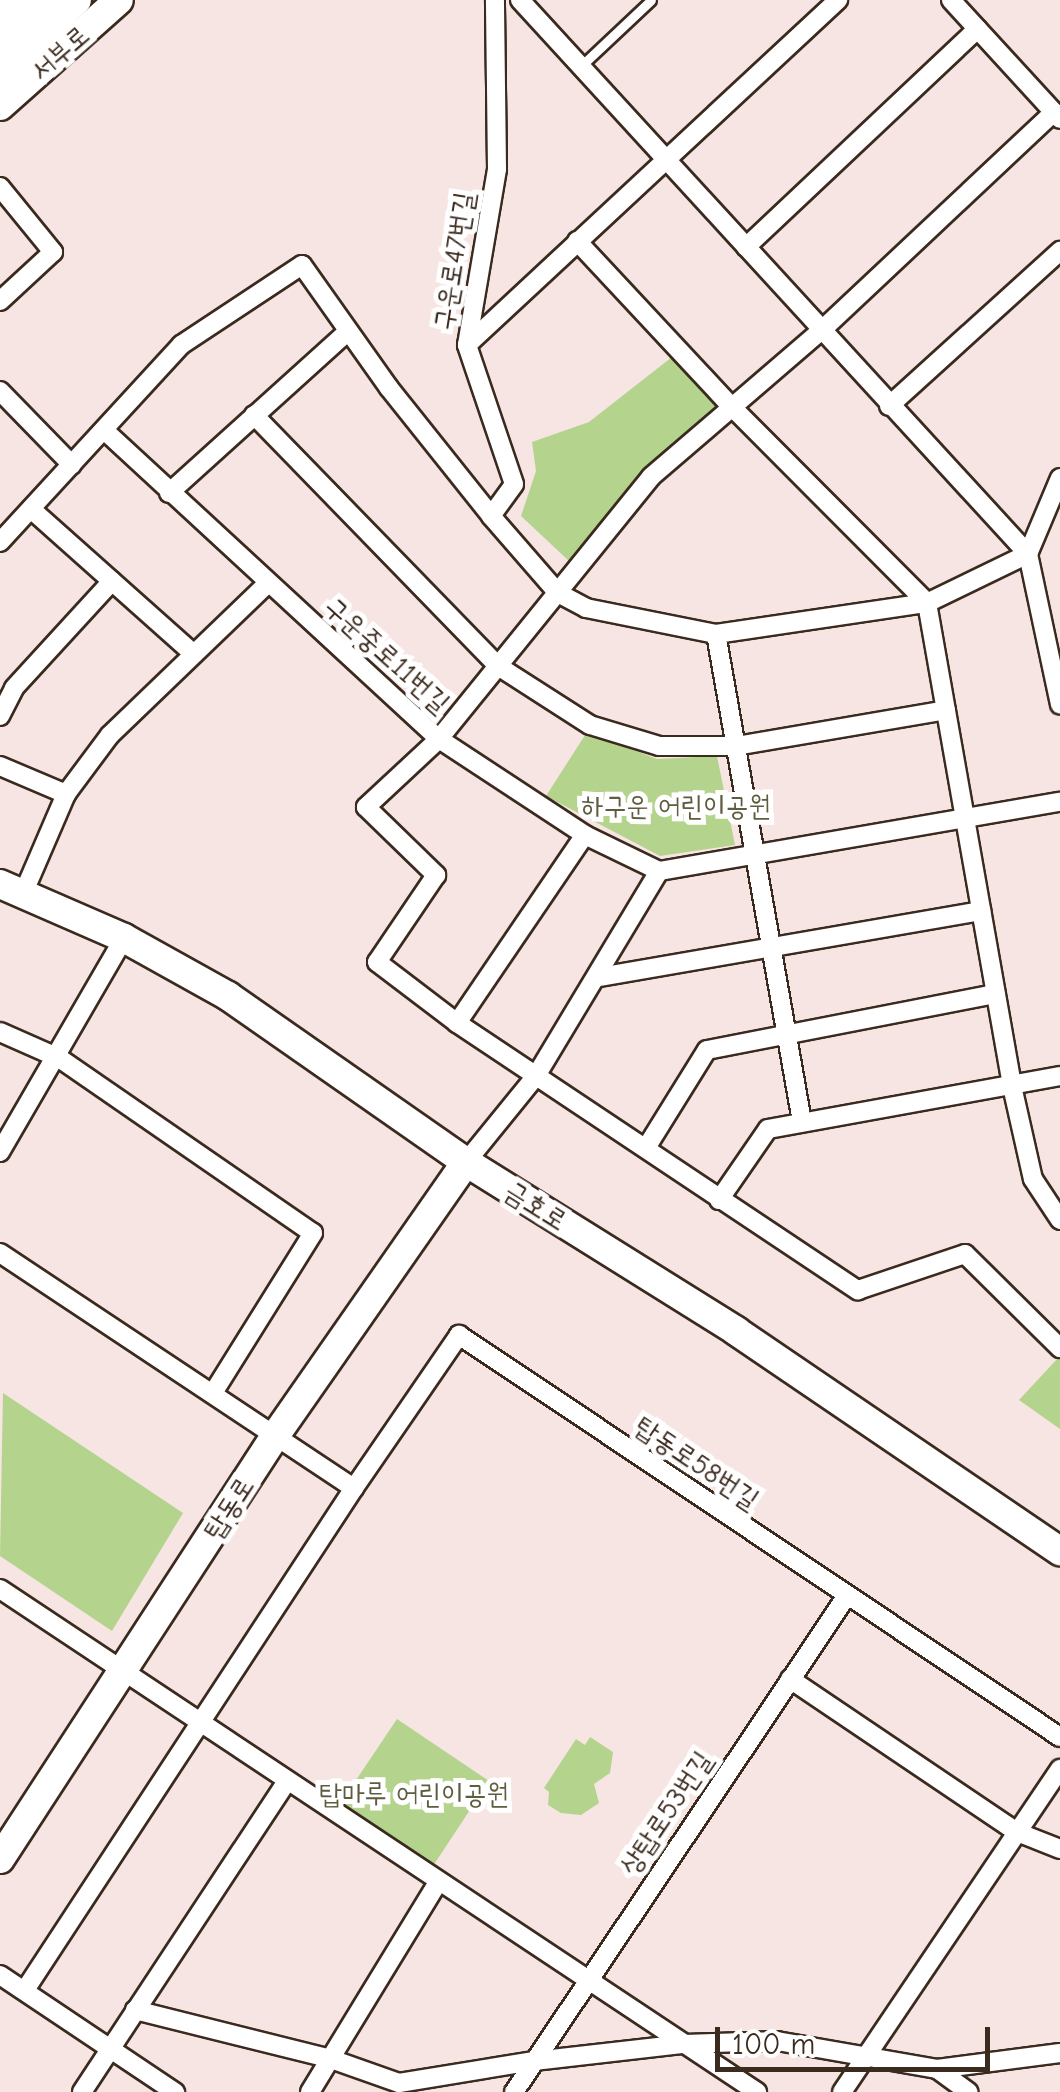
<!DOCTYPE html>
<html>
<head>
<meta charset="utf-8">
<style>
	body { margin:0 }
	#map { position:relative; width:1060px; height:2092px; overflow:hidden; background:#f6e5e2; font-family:"Comic Neue","Poor Story",sans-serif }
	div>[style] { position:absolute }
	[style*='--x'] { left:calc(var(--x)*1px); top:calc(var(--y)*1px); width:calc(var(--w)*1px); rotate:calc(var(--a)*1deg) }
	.green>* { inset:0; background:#b4d48e }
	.roads { filter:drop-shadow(2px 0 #3b2a1e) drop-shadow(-2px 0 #3b2a1e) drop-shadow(0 2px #3b2a1e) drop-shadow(0 -2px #3b2a1e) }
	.lane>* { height:9px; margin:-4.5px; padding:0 4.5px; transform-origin:4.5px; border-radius:4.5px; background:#fff }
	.street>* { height:18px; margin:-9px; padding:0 9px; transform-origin:9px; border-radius:9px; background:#fff }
	.secondary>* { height:28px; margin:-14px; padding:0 14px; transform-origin:14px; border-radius:14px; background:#fff }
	span { translate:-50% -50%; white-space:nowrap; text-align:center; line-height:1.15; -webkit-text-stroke:10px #fff; paint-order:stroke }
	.street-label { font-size:28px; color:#3b2a1e }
	.park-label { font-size:28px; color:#5f5d40 }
	.scale { position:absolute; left:715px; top:2027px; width:275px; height:45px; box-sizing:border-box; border:5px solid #3b2a1e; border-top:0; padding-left:12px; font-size:30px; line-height:35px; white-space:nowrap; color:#3b2a1e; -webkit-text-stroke:8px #fff; paint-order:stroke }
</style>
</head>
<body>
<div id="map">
	<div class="green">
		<i style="clip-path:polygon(672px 357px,719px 405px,644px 472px,569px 561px,521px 516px,536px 471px,532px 442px,589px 422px)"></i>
		<i style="clip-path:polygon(587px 732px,657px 759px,717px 756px,735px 845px,660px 856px,546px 796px)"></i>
		<i style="clip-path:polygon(1058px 1358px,1060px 1359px,1060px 1429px,1019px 1400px)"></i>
		<i style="clip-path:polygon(3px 1393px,183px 1513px,112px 1631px,0 1556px)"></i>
		<i style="clip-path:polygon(397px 1719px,489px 1781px,431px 1869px,338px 1807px)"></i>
		<i style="clip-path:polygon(590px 1737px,613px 1752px,610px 1773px,594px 1784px,599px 1803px,581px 1815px,561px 1813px,548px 1805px,549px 1792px,544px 1788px,576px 1739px,585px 1745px)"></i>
	</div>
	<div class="roads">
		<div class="lane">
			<i style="--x:581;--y:66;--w:96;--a:-43.3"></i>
		</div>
		<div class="street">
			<i style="--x:520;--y:0;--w:752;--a:47.48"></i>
			<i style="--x:951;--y:0;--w:161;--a:47.5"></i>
			<i style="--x:1054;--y:112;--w:316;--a:136.8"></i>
			<i style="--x:824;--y:328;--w:228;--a:139.3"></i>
			<i style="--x:651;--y:477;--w:337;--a:129"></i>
			<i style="--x:439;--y:739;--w:100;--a:137"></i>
			<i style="--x:366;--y:807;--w:98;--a:44.2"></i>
			<i style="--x:436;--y:875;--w:105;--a:124.1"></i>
			<i style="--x:377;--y:962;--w:101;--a:37.3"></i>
			<i style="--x:457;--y:1023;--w:482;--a:33.7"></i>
			<i style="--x:858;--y:1290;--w:113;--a:-18.6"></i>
			<i style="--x:965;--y:1254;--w:134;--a:44.7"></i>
			<i style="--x:0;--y:187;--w:84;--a:50.8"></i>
			<i style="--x:53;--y:252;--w:72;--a:137.2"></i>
			<i style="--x:577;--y:241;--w:226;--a:47"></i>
			<i style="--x:731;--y:406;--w:278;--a:45.1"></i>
			<i style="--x:927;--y:603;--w:490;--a:80"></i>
			<i style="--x:1012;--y:1086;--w:95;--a:77.3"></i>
			<i style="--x:1033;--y:1179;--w:49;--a:56.6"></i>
			<i style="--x:746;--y:247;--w:318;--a:-43.3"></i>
			<i style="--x:467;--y:345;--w:507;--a:-42.92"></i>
			<i style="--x:0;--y:391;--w:103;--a:45.8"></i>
			<i style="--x:889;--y:406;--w:231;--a:-42.2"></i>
			<i style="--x:254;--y:415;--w:350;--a:45.8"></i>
			<i style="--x:498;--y:666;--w:109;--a:32.7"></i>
			<i style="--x:590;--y:725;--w:72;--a:16.9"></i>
			<i style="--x:659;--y:746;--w:77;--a:0"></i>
			<i style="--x:736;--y:746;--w:213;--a:-9.7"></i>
			<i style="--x:104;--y:430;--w:456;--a:42.7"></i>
			<i style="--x:439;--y:739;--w:175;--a:33.3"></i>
			<i style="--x:585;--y:835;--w:82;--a:25.9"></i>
			<i style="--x:1060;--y:478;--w:82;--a:112.8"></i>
			<i style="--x:1028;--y:554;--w:154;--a:78"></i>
			<i style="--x:169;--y:493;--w:240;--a:-42.1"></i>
			<i style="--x:31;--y:509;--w:218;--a:41.7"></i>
			<i style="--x:491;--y:516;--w:39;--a:-54"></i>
			<i style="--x:514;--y:484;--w:147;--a:-108.7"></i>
			<i style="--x:467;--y:345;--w:179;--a:-80.3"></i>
			<i style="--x:497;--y:169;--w:169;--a:-90.7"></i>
			<i style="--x:0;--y:542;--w:268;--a:-47.4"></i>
			<i style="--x:181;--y:345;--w:145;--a:-33.5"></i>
			<i style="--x:302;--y:265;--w:151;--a:54.7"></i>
			<i style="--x:389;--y:388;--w:164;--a:51.4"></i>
			<i style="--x:491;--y:516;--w:102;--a:49"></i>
			<i style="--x:558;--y:593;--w:32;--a:28"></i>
			<i style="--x:586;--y:608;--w:133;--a:11.3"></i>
			<i style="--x:716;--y:634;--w:213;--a:-8.4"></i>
			<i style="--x:927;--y:603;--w:112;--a:-25.9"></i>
			<i style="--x:716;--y:634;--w:496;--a:80"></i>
			<i style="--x:0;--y:716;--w:31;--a:-63"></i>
			<i style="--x:14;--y:688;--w:145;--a:-47.5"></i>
			<i style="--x:0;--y:766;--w:72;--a:23"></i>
			<i style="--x:23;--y:894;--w:109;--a:-66.7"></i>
			<i style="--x:66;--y:794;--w:74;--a:-53.3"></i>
			<i style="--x:110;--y:735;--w:219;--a:-43.9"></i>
			<i style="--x:599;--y:977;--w:388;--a:-9.8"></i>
			<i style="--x:457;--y:1023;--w:227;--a:-55.8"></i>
			<i style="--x:0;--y:1032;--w:64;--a:23.8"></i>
			<i style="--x:59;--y:1058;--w:308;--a:34.6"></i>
			<i style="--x:313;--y:1233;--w:189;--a:122"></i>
			<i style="--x:646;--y:1148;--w:115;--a:-58.1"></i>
			<i style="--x:707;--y:1050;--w:294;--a:-11"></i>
			<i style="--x:0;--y:1152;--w:247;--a:-59.9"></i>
			<i style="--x:466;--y:1162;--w:111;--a:-50.9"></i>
			<i style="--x:536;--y:1076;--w:239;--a:-59"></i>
			<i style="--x:659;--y:871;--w:407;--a:-9.8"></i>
			<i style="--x:719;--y:1200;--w:86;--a:-55.4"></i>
			<i style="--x:768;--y:1129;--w:297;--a:-10.3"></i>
			<i style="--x:0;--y:1253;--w:425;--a:33.6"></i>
			<i style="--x:354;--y:1488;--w:186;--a:-55.5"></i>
			<i style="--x:459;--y:1335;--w:723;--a:33.78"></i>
			<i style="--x:0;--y:1589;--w:909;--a:33.6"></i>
			<i style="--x:790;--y:1679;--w:274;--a:34"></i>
			<i style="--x:1017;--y:1832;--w:46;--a:21.6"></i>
			<i style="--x:0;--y:1975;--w:211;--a:33.8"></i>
			<i style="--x:25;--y:1990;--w:600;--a:-56.76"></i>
			<i style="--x:135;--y:2010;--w:202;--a:14"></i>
			<i style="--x:331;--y:2059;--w:72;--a:19.4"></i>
			<i style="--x:399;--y:2083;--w:137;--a:-9.3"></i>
			<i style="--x:534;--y:2061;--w:151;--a:-6.5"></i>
			<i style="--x:684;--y:2044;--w:93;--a:-1.8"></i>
			<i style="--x:777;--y:2041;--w:162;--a:9.9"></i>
			<i style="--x:937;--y:2069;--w:124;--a:-7.4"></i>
			<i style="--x:937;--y:2069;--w:39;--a:36"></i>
			<i style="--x:82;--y:2092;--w:372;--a:-56.6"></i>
			<i style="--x:310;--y:2092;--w:247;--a:-58.6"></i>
			<i style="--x:514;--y:2092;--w:596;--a:-56.15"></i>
			<i style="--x:842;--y:2092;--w:390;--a:-56"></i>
		</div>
		<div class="secondary">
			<i style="--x:0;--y:14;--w:21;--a:-43"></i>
			<i style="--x:0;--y:42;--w:61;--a:-43.7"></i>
			<i style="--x:0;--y:73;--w:106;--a:-43.5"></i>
			<i style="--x:0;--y:106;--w:159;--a:-41.7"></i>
			<i style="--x:0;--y:884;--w:135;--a:23.5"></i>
			<i style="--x:124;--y:938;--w:119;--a:29.1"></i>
			<i style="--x:228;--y:996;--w:290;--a:34.9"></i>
			<i style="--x:466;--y:1162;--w:319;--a:32"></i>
			<i style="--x:736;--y:1331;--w:392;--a:34.2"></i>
			<i style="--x:0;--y:1859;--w:505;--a:-56.97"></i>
			<i style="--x:275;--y:1436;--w:334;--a:-55.1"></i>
		</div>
	</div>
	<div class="street-label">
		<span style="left:60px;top:53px;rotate:-41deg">서부로</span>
		<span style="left:454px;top:261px;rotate:-81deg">구운로47번길</span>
		<span style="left:387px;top:655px;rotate:42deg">구운중로11번길</span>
		<span style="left:536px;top:1206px;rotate:32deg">금호로</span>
		<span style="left:697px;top:1463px;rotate:34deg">탑동로58번길</span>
		<span style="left:229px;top:1508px;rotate:-57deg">탑동로</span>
		<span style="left:666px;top:1813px;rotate:-56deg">상탑로53번길</span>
	</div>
	<div class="park-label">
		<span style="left:676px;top:806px">하구운 어린이공원</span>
		<span style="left:414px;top:1794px">탑마루 어린이공원</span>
	</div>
	<div class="scale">100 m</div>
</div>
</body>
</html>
